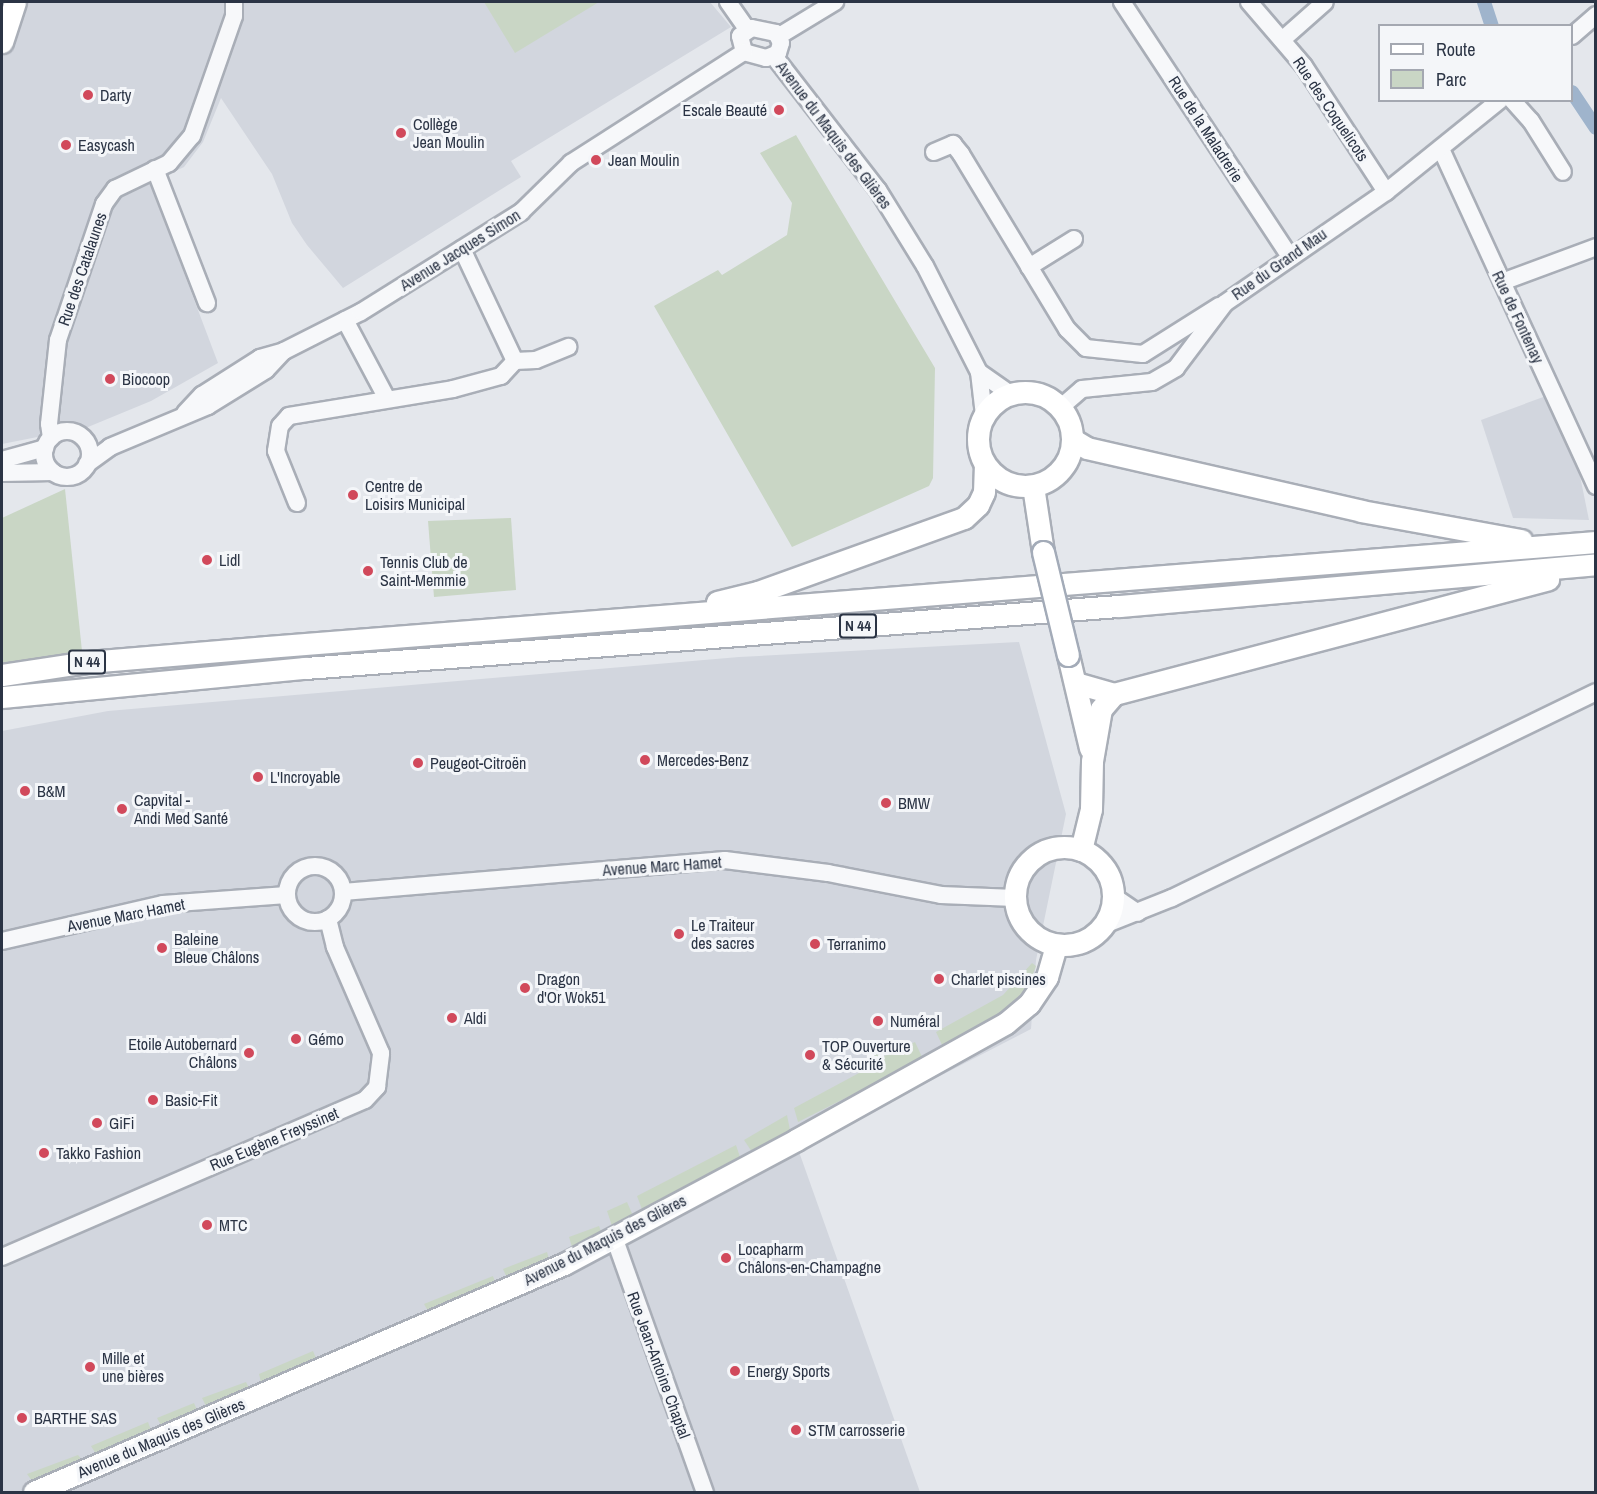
<!DOCTYPE html>
<html>
<head>
<meta charset="utf-8">
<style>
	body { margin:0 }
	#map { position:relative; width:1597px; height:1494px; overflow:hidden; background:#e4e7ec; font-family:"Archivo Narrow",sans-serif }
	div>[style] { position:absolute }
	[style*='--x'] { left:calc(var(--x)*1px); top:calc(var(--y)*1px); width:calc(var(--w)*1px); rotate:calc(var(--a)*1deg) }
	.built>* { inset:0; background:#d2d6de }
	.green>* { inset:0; background:#c9d6c5 }
	.canal>* { height:14px; margin:-7px; padding:0 7px; transform-origin:7px; border-radius:7px; background:#9fb4cc }
	.roads { filter:drop-shadow(2px 0 #a9aeb7) drop-shadow(-2px 0 #a9aeb7) drop-shadow(0 2px #a9aeb7) drop-shadow(0 -2px #a9aeb7) }
	.minor>* { height:16px; margin:-8px; padding:0 8px; transform-origin:8px; border-radius:8px; background:#f7f8fa }
	.minor>.ring { margin:-8px; padding:0; box-sizing:content-box; background:none; border:16px solid #f7f8fa; border-radius:50% }
	.major>* { height:21px; margin:-10.5px; padding:0 10.5px; transform-origin:10.5px; border-radius:10.5px; background:#fff }
	.major>.ring { margin:-10.5px; padding:0; box-sizing:content-box; background:none; border:21px solid #fff; border-radius:50% }
	.bridges { filter:drop-shadow(2px 0 #a3abb8) drop-shadow(-2px 0 #a3abb8) drop-shadow(0 2px #a3abb8) drop-shadow(0 -2px #a3abb8) }
	.major-bridge>* { height:21px; margin:-10.5px; padding:0 10.5px; transform-origin:10.5px; border-radius:10.5px; background:#fff }
	.dots>* { width:16px; height:16px; translate:-50% -50%; box-sizing:border-box; border:3px solid #f4f6f9; border-radius:50% }
	span { translate:-50% -50%; white-space:nowrap; text-align:center; line-height:1.15; -webkit-text-stroke:6px #f4f6f9; paint-order:stroke }
	.shield-label span { padding:2px 4px; background:#f4f6f9; border:2px solid; border-radius:4px; -webkit-text-stroke-width:0 }
	.shield-label { font-size:15px; color:#2b3445; font-weight:700 }
	.poi-label { font-size:16px; color:#2b3445 }
	.left { translate:0 -50%; text-align:left }
	.right { translate:-100% -50%; text-align:right }
	.street-label { font-size:16px; color:#2b3445 }
	.frame { position:absolute; inset:0; border:3px solid #2b3445; pointer-events:none }
	.legend { position:absolute; left:1378px; top:24px; width:195px; height:78px; box-sizing:border-box; background:#f4f6f9; border:2px solid #a4a8b1; margin:0; padding:8px 10px; list-style:none; font-size:18px; color:#2b3445 }
	.legend li { display:flex; align-items:center; gap:12px; height:30px }
	.legend b { width:30px; border:2px solid #a4a8b1 }
</style>
</head>
<body>
<div id="map">
	<div class="built">
		<i style="clip-path:polygon(2px 2px,710px 2px,731px 27px,511px 161px,521px 177px,343px 288px,307px 245px,292px 223px,272px 174px,221px 98px,203px 142px,184px 167px,150px 183px,218px 363px,151px 401px,88px 427px,2px 444px)"></i>
		<i style="clip-path:polygon(1546px 396px,1580px 476px,1589px 520px,1513px 518px,1481px 420px)"></i>
		<i style="clip-path:polygon(1019px 642px,1066px 814px,1036px 960px,1031px 1029px,798px 1149px,920px 1492px,2px 1492px,2px 731px,108px 711px,739px 657px)"></i>
	</div>
	<div class="green">
		<i style="clip-path:polygon(484px 2px,599px 2px,515px 53px)"></i>
		<i style="clip-path:polygon(796px 135px,935px 368px,933px 478px,929px 486px,792px 547px,654px 306px,718px 270px,722px 275px,787px 235px,792px 203px,760px 153px)"></i>
		<i style="clip-path:polygon(65px 489px,82px 651px,2px 665px,2px 518px)"></i>
		<i style="clip-path:polygon(511px 518px,516px 590px,434px 597px,428px 521px)"></i>
		<i style="clip-path:polygon(1032px 963px,1036px 966px,1029px 985px,1009px 1007px,943px 1047px,936px 1032px,1003px 995px)"></i>
		<i style="clip-path:polygon(915px 1042px,923px 1059px,798px 1122px,794px 1108px,859px 1073px,855px 1064px,878px 1054px,880px 1058px)"></i>
		<i style="clip-path:polygon(787px 1115px,790px 1130px,752px 1152px,744px 1140px)"></i>
		<i style="clip-path:polygon(736px 1145px,741px 1160px,643px 1212px,637px 1196px)"></i>
		<i style="clip-path:polygon(627px 1202px,634px 1218px,613px 1229px,607px 1211px)"></i>
		<i style="clip-path:polygon(599px 1226px,602px 1234px,572px 1247px,569px 1237px)"></i>
		<i style="clip-path:polygon(547px 1252px,549px 1259px,507px 1278px,503px 1269px)"></i>
		<i style="clip-path:polygon(493px 1276px,495px 1282px,428px 1311px,424px 1304px)"></i>
		<i style="clip-path:polygon(313px 1351px,316px 1358px,261px 1382px,259px 1374px)"></i>
		<i style="clip-path:polygon(246px 1382px,249px 1388px,206px 1406px,202px 1398px)"></i>
		<i style="clip-path:polygon(194px 1403px,197px 1410px,161px 1425px,157px 1418px)"></i>
		<i style="clip-path:polygon(148px 1422px,151px 1430px,96px 1454px,91px 1446px)"></i>
		<i style="clip-path:polygon(78px 1455px,82px 1460px,32px 1481px,27px 1474px)"></i>
	</div>
	<div class="canal">
		<i style="--x:1484;--y:2;--w:25;--a:72"></i>
		<i style="--x:1572;--y:92;--w:43;--a:56.3"></i>
	</div>
	<div class="roads">
		<div class="minor">
			<i style="--x:728;--y:2;--w:33;--a:55"></i>
			<i style="--x:1122;--y:2;--w:305;--a:56.6"></i>
			<i style="--x:1249;--y:2;--w:84;--a:49.3"></i>
			<i style="--x:1304;--y:66;--w:150;--a:56.9"></i>
			<i style="--x:752;--y:28;--w:25;--a:12"></i>
			<i style="--x:776;--y:33;--w:11;--a:63"></i>
			<i style="--x:781;--y:43;--w:10;--a:107"></i>
			<i style="--x:778;--y:53;--w:13;--a:157"></i>
			<i style="--x:766;--y:58;--w:23;--a:-165"></i>
			<i style="--x:744;--y:52;--w:16;--a:-104"></i>
			<i style="--x:740;--y:36;--w:14;--a:-34"></i>
			<i style="--x:779;--y:36;--w:66;--a:-31.3"></i>
			<i style="--x:1572;--y:36;--w:32;--a:-41"></i>
			<i style="--x:1282;--y:40;--w:57;--a:-41.5"></i>
			<i style="--x:774;--y:56;--w:170;--a:52.2"></i>
			<i style="--x:878;--y:190;--w:89;--a:58.3"></i>
			<i style="--x:925;--y:266;--w:119;--a:63"></i>
			<i style="--x:979;--y:372;--w:43;--a:83.4"></i>
			<i style="--x:1512;--y:100;--w:28;--a:48"></i>
			<i style="--x:1531;--y:121;--w:60;--a:57.9"></i>
			<i style="--x:1441;--y:149;--w:371;--a:65.3"></i>
			<i style="--x:934;--y:152;--w:21;--a:-23"></i>
			<i style="--x:953;--y:144;--w:13;--a:51"></i>
			<i style="--x:961;--y:154;--w:205;--a:58.8"></i>
			<i style="--x:1067;--y:329;--w:27;--a:45"></i>
			<i style="--x:1086;--y:348;--w:57;--a:6"></i>
			<i style="--x:1143;--y:354;--w:90;--a:-32.3"></i>
			<i style="--x:155;--y:169;--w:144;--a:68.8"></i>
			<i style="--x:462;--y:249;--w:124;--a:64.7"></i>
			<i style="--x:1029;--y:267;--w:53;--a:-31.9"></i>
			<i style="--x:1502;--y:282;--w:100;--a:-20.4"></i>
			<i style="--x:345;--y:320;--w:89;--a:62"></i>
			<i style="--x:515;--y:361;--w:21;--a:-3"></i>
			<i style="--x:536;--y:360;--w:35;--a:-22"></i>
			<i style="--x:979;--y:372;--w:37;--a:35"></i>
			<i style="--x:1060;--y:408;--w:29;--a:-41"></i>
			<i style="--x:1082;--y:389;--w:70;--a:-5.7"></i>
			<i style="--x:1152;--y:382;--w:28;--a:-30"></i>
			<i style="--x:1176;--y:368;--w:81;--a:-53"></i>
			<i style="--x:1225;--y:303;--w:196;--a:-34.6"></i>
			<i style="--x:1386;--y:192;--w:146;--a:-38.9"></i>
			<i style="--x:185;--y:413;--w:25;--a:-47"></i>
			<i style="--x:202;--y:395;--w:69;--a:-32.5"></i>
			<i style="--x:260;--y:358;--w:25;--a:-16"></i>
			<i style="--x:284;--y:351;--w:86;--a:-26.9"></i>
			<i style="--x:361;--y:312;--w:189;--a:-32"></i>
			<i style="--x:521;--y:212;--w:70;--a:-44.4"></i>
			<i style="--x:571;--y:163;--w:206;--a:-32.7"></i>
			<i class="ring" style="left:44px;top:431px;width:30px;height:30px"></i>
			<i style="--x:51;--y:438;--w:14;--a:-98"></i>
			<i style="--x:49;--y:424;--w:84;--a:-83.9"></i>
			<i style="--x:58;--y:340;--w:144;--a:-71.3"></i>
			<i style="--x:104;--y:204;--w:19;--a:-54"></i>
			<i style="--x:115;--y:189;--w:60;--a:-25.7"></i>
			<i style="--x:169;--y:163;--w:35;--a:-50"></i>
			<i style="--x:192;--y:136;--w:127;--a:-70.7"></i>
			<i style="--x:234;--y:16;--w:14;--a:-90"></i>
			<i style="--x:2;--y:460;--w:45;--a:-15.6"></i>
			<i style="--x:87;--y:464;--w:29;--a:-36"></i>
			<i style="--x:110;--y:447;--w:106;--a:-22.7"></i>
			<i style="--x:208;--y:406;--w:68;--a:-31.8"></i>
			<i style="--x:266;--y:370;--w:26;--a:-47"></i>
			<i style="--x:2;--y:473;--w:51;--a:-1.1"></i>
			<i style="--x:297;--y:503;--w:56;--a:-112"></i>
			<i style="--x:276;--y:451;--w:25;--a:-81"></i>
			<i style="--x:280;--y:426;--w:13;--a:-48"></i>
			<i style="--x:289;--y:416;--w:166;--a:-9.3"></i>
			<i style="--x:453;--y:389;--w:50;--a:-15.2"></i>
			<i style="--x:501;--y:376;--w:21;--a:-47"></i>
			<i class="ring" style="left:287px;top:866px;width:40px;height:40px"></i>
			<i style="--x:343;--y:892;--w:383;--a:-4.8"></i>
			<i style="--x:725;--y:860;--w:104;--a:7.2"></i>
			<i style="--x:828;--y:873;--w:115;--a:11"></i>
			<i style="--x:941;--y:895;--w:74;--a:2.3"></i>
			<i style="--x:1113;--y:896;--w:30;--a:34"></i>
			<i style="--x:1104;--y:925;--w:73;--a:-21.7"></i>
			<i style="--x:1172;--y:898;--w:471;--a:-25.9"></i>
			<i style="--x:2;--y:941;--w:165;--a:-12.9"></i>
			<i style="--x:163;--y:904;--w:124;--a:-4.2"></i>
			<i style="--x:614;--y:1237;--w:271;--a:70.4"></i>
			<i style="--x:2;--y:1257;--w:395;--a:-23.4"></i>
			<i style="--x:365;--y:1100;--w:18;--a:-47"></i>
			<i style="--x:377;--y:1087;--w:34;--a:-83"></i>
			<i style="--x:381;--y:1053;--w:116;--a:-113.5"></i>
			<i style="--x:335;--y:947;--w:29;--a:-104"></i>
		</div>
		<div class="major">
			<i style="--x:2;--y:42;--w:42;--a:-72"></i>
			<i class="ring" style="left:978px;top:392px;width:73px;height:73px"></i>
			<i style="--x:1072;--y:439;--w:17;--a:31"></i>
			<i style="--x:1087;--y:448;--w:281;--a:12.9"></i>
			<i style="--x:1361;--y:511;--w:163;--a:10.3"></i>
			<i style="--x:1033;--y:486;--w:67;--a:81.4"></i>
			<i style="--x:717;--y:602;--w:42;--a:-13.7"></i>
			<i style="--x:758;--y:592;--w:219;--a:-19.8"></i>
			<i style="--x:964;--y:518;--w:19;--a:-43"></i>
			<i style="--x:978;--y:505;--w:14;--a:-65"></i>
			<i style="--x:984;--y:492;--w:26;--a:-88"></i>
			<i style="--x:1068;--y:655;--w:96;--a:76.7"></i>
			<i style="--x:2;--y:675;--w:87;--a:-8.6"></i>
			<i style="--x:88;--y:662;--w:180;--a:-4.8"></i>
			<i style="--x:267;--y:647;--w:1333;--a:-4.52"></i>
			<i style="--x:1076;--y:683;--w:40;--a:16"></i>
			<i style="--x:1114;--y:694;--w:449;--a:-14.8"></i>
			<i style="--x:2;--y:697;--w:304;--a:-5.5"></i>
			<i style="--x:305;--y:668;--w:816;--a:-4.36"></i>
			<i style="--x:1119;--y:606;--w:479;--a:-5"></i>
			<i class="ring" style="left:1015px;top:847px;width:77px;height:77px"></i>
			<i style="--x:1081;--y:850;--w:42;--a:-76.3"></i>
			<i style="--x:1091;--y:809;--w:48;--a:-88.8"></i>
			<i style="--x:1092;--y:761;--w:53;--a:-80.2"></i>
			<i style="--x:1101;--y:709;--w:20;--a:-49"></i>
			<i style="--x:34;--y:1492;--w:577;--a:-23.28"></i>
			<i style="--x:564;--y:1264;--w:263;--a:-28.1"></i>
			<i style="--x:796;--y:1140;--w:240;--a:-29.1"></i>
			<i style="--x:1006;--y:1023;--w:30;--a:-40"></i>
			<i style="--x:1029;--y:1004;--w:32;--a:-56"></i>
			<i style="--x:1047;--y:977;--w:33;--a:-74"></i>
		</div>
	</div>
	<div class="bridges">
		<div class="major-bridge">
			<i style="--x:1043;--y:552;--w:106;--a:76.4"></i>
		</div>
	</div>
	<div class="dots">
		<i style="left:88px;top:95px;background:#d1495b"></i>
		<i style="left:779px;top:110px;background:#d1495b"></i>
		<i style="left:401px;top:133px;background:#d1495b"></i>
		<i style="left:66px;top:145px;background:#d1495b"></i>
		<i style="left:596px;top:160px;background:#d1495b"></i>
		<i style="left:110px;top:379px;background:#d1495b"></i>
		<i style="left:353px;top:495px;background:#d1495b"></i>
		<i style="left:207px;top:560px;background:#d1495b"></i>
		<i style="left:368px;top:571px;background:#d1495b"></i>
		<i style="left:645px;top:760px;background:#d1495b"></i>
		<i style="left:418px;top:763px;background:#d1495b"></i>
		<i style="left:258px;top:777px;background:#d1495b"></i>
		<i style="left:25px;top:791px;background:#d1495b"></i>
		<i style="left:886px;top:803px;background:#d1495b"></i>
		<i style="left:122px;top:809px;background:#d1495b"></i>
		<i style="left:679px;top:934px;background:#d1495b"></i>
		<i style="left:815px;top:944px;background:#d1495b"></i>
		<i style="left:162px;top:948px;background:#d1495b"></i>
		<i style="left:939px;top:979px;background:#d1495b"></i>
		<i style="left:525px;top:988px;background:#d1495b"></i>
		<i style="left:452px;top:1018px;background:#d1495b"></i>
		<i style="left:878px;top:1021px;background:#d1495b"></i>
		<i style="left:296px;top:1039px;background:#d1495b"></i>
		<i style="left:249px;top:1053px;background:#d1495b"></i>
		<i style="left:810px;top:1055px;background:#d1495b"></i>
		<i style="left:153px;top:1100px;background:#d1495b"></i>
		<i style="left:97px;top:1123px;background:#d1495b"></i>
		<i style="left:44px;top:1153px;background:#d1495b"></i>
		<i style="left:207px;top:1225px;background:#d1495b"></i>
		<i style="left:726px;top:1258px;background:#d1495b"></i>
		<i style="left:90px;top:1367px;background:#d1495b"></i>
		<i style="left:735px;top:1371px;background:#d1495b"></i>
		<i style="left:22px;top:1418px;background:#d1495b"></i>
		<i style="left:796px;top:1430px;background:#d1495b"></i>
	</div>
	<div class="shield-label">
		<span style="left:858px;top:626px">N 44</span>
		<span style="left:87px;top:662px">N 44</span>
	</div>
	<div class="poi-label">
		<span class="left" style="left:100px;top:95px">Darty</span>
		<span class="right" style="left:767px;top:110px">Escale Beauté</span>
		<span class="left" style="left:413px;top:133px">Collège<br>Jean Moulin</span>
		<span class="left" style="left:78px;top:145px">Easycash</span>
		<span class="left" style="left:608px;top:160px">Jean Moulin</span>
		<span class="left" style="left:122px;top:379px">Biocoop</span>
		<span class="left" style="left:365px;top:495px">Centre de<br>Loisirs Municipal</span>
		<span class="left" style="left:219px;top:560px">Lidl</span>
		<span class="left" style="left:380px;top:571px">Tennis Club de<br>Saint-Memmie</span>
		<span class="left" style="left:657px;top:760px">Mercedes-Benz</span>
		<span class="left" style="left:430px;top:763px">Peugeot-Citroën</span>
		<span class="left" style="left:270px;top:777px">L'Incroyable</span>
		<span class="left" style="left:37px;top:791px">B&amp;M</span>
		<span class="left" style="left:134px;top:809px">Capvital -<br>Andi Med Santé</span>
		<span class="left" style="left:898px;top:803px">BMW</span>
		<span class="left" style="left:691px;top:934px">Le Traiteur<br>des sacres</span>
		<span class="left" style="left:174px;top:948px">Baleine<br>Bleue Châlons</span>
		<span class="left" style="left:827px;top:944px">Terranimo</span>
		<span class="left" style="left:537px;top:988px">Dragon<br>d'Or Wok51</span>
		<span class="left" style="left:951px;top:979px">Charlet piscines</span>
		<span class="left" style="left:464px;top:1018px">Aldi</span>
		<span class="left" style="left:890px;top:1021px">Numéral</span>
		<span class="left" style="left:308px;top:1039px">Gémo</span>
		<span class="right" style="left:237px;top:1053px">Etoile Autobernard<br>Châlons</span>
		<span class="left" style="left:822px;top:1055px">TOP Ouverture<br>&amp; Sécurité</span>
		<span class="left" style="left:165px;top:1100px">Basic-Fit</span>
		<span class="left" style="left:109px;top:1123px">GiFi</span>
		<span class="left" style="left:56px;top:1153px">Takko Fashion</span>
		<span class="left" style="left:219px;top:1225px">MTC</span>
		<span class="left" style="left:738px;top:1258px">Locapharm<br>Châlons-en-Champagne</span>
		<span class="left" style="left:102px;top:1367px">Mille et<br>une bières</span>
		<span class="left" style="left:747px;top:1371px">Energy Sports</span>
		<span class="left" style="left:34px;top:1418px">BARTHE SAS</span>
		<span class="left" style="left:808px;top:1430px">STM carrosserie</span>
	</div>
	<div class="street-label">
		<span style="left:1331px;top:109px;rotate:56deg">Rue des Coquelicots</span>
		<span style="left:1206px;top:129px;rotate:57deg">Rue de la Maladrerie</span>
		<span style="left:834px;top:135px;rotate:53deg">Avenue du Maquis des Glières</span>
		<span style="left:460px;top:250px;rotate:-32deg">Avenue Jacques Simon</span>
		<span style="left:1279px;top:264px;rotate:-35deg">Rue du Grand Mau</span>
		<span style="left:82px;top:269px;rotate:-71deg">Rue des Catalaunes</span>
		<span style="left:1518px;top:317px;rotate:65deg">Rue de Fontenay</span>
		<span style="left:662px;top:866px;rotate:-4deg">Avenue Marc Hamet</span>
		<span style="left:126px;top:915px;rotate:-11deg">Avenue Marc Hamet</span>
		<span style="left:274px;top:1139px;rotate:-23deg">Rue Eugène Freyssinet</span>
		<span style="left:605px;top:1240px;rotate:-27deg">Avenue du Maquis des Glières</span>
		<span style="left:659px;top:1365px;rotate:70deg">Rue Jean-Antoine Chaptal</span>
		<span style="left:161px;top:1438px;rotate:-23deg">Avenue du Maquis des Glières</span>
	</div>
	<div class="frame"></div>
	<ul class="legend">
	<li><b style="height:8px;background:#fff"></b>Route</li>
	<li><b style="height:16px;background:#c9d6c5"></b>Parc</li>
	</ul>
</div>
</body>
</html>
